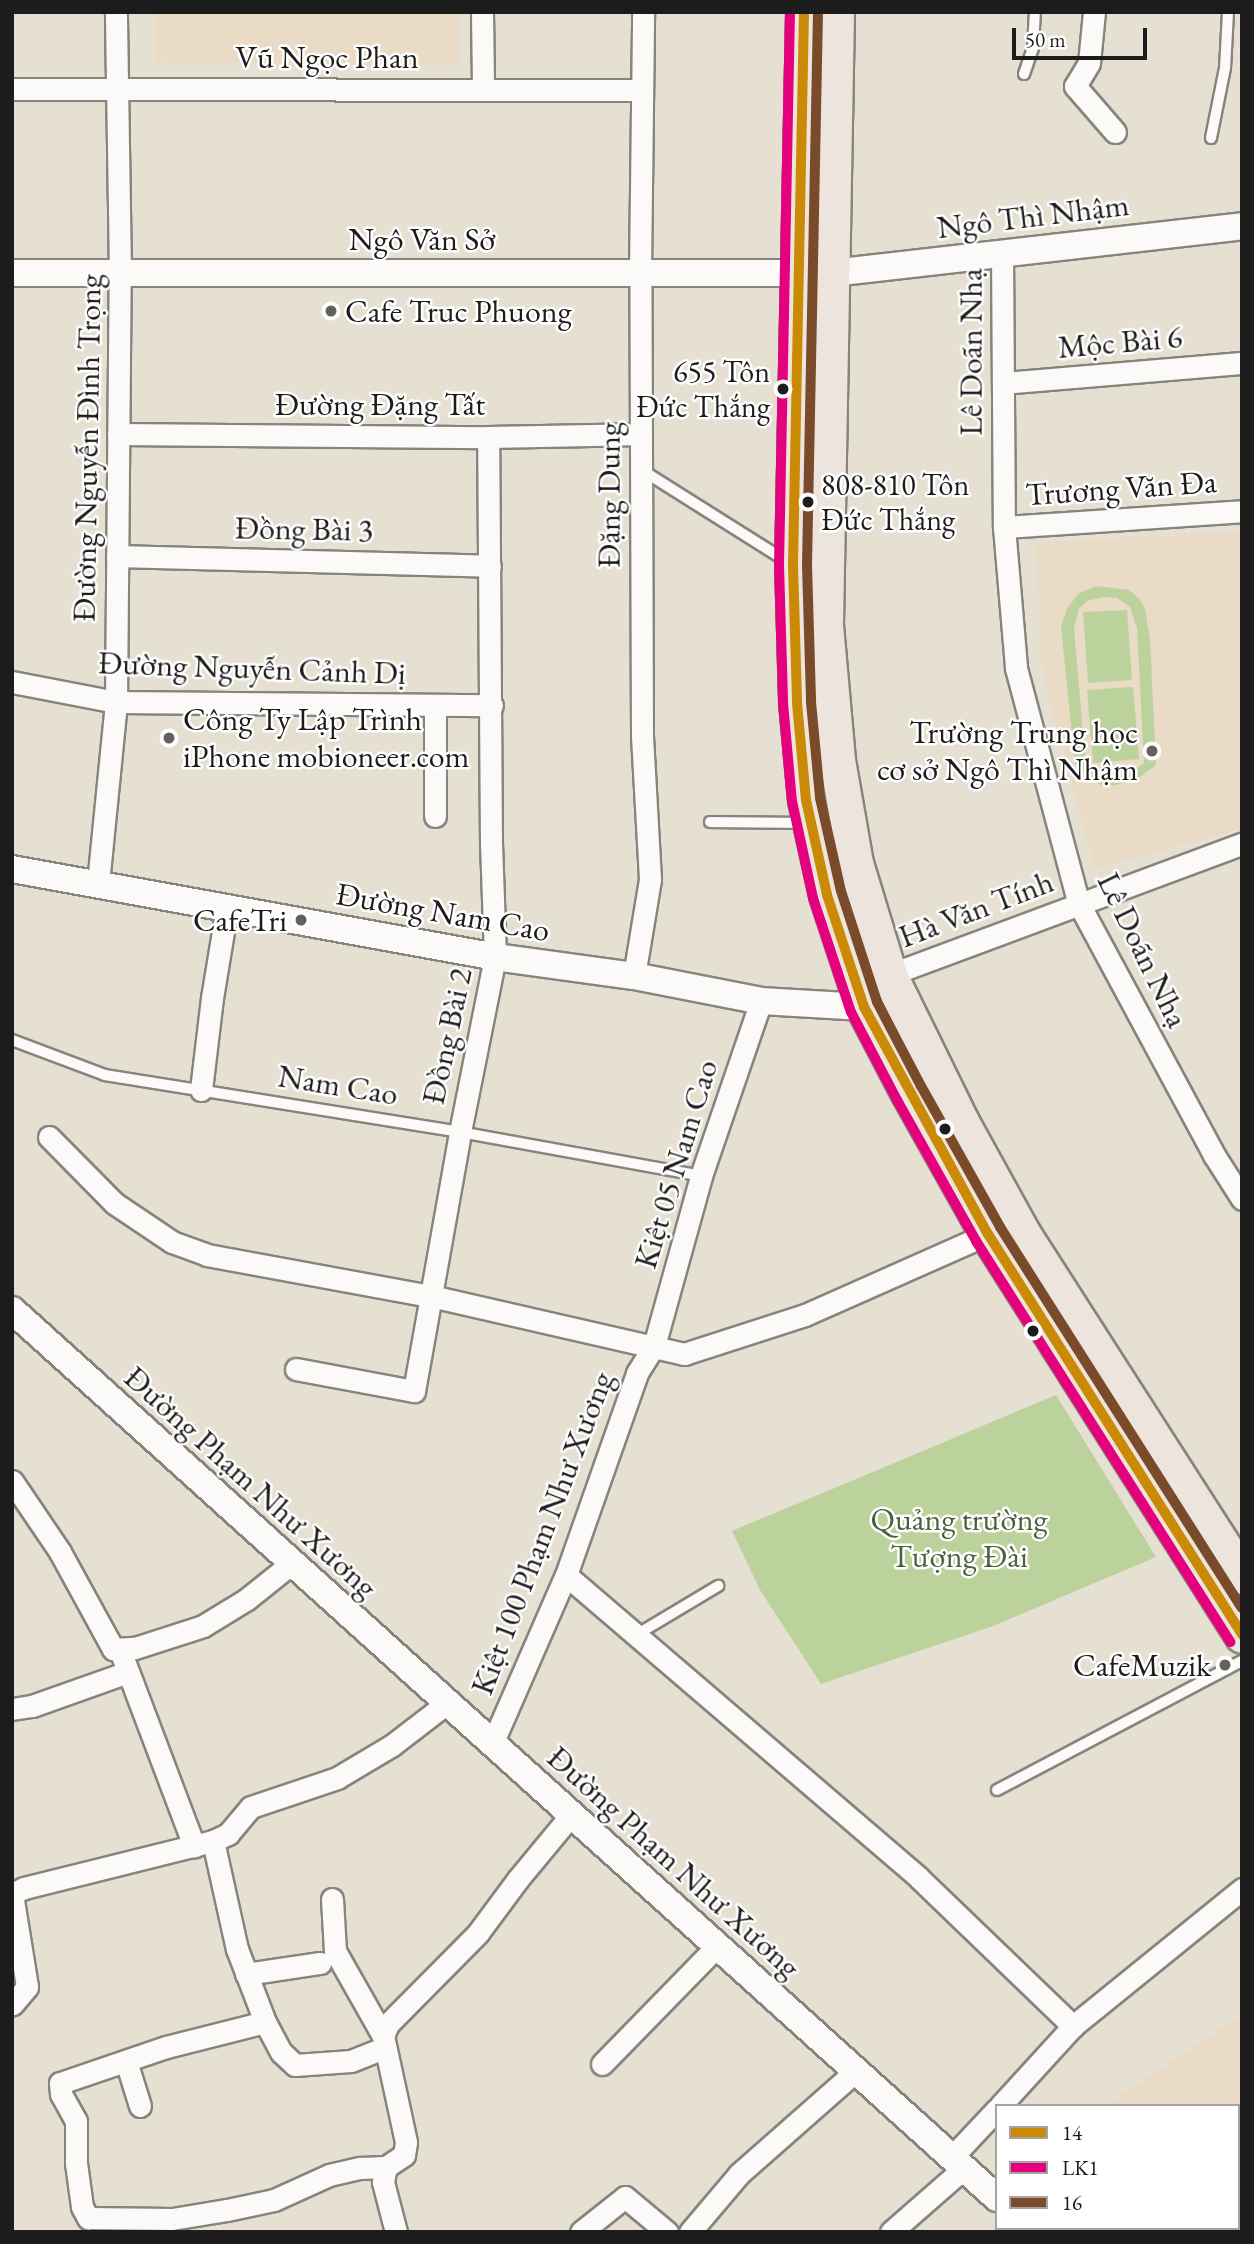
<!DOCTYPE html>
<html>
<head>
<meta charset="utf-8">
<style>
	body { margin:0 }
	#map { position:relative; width:1254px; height:2244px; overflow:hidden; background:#e5e0d1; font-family:"EB Garamond",serif }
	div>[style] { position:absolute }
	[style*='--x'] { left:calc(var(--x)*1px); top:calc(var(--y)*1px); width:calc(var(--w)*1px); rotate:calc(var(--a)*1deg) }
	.built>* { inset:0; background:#e9dbc5 }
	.green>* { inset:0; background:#bcd29d }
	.roads { filter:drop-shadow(2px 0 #86847d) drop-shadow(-2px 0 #86847d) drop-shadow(0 2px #86847d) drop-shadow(0 -2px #86847d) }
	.service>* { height:10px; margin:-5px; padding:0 5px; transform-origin:5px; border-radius:5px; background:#fbfaf8 }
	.minor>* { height:21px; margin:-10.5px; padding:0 10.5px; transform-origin:10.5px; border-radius:10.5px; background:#fbfaf8 }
	.tertiary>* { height:26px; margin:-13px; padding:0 13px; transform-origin:13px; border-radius:13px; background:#fbfaf8 }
	.trunk>* { height:35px; margin:-17.5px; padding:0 17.5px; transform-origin:17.5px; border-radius:17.5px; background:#ede5dd }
	.bus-1>* { height:10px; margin:-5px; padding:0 5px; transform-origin:5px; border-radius:5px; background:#cb8a06 }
	.bus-2>* { height:10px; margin:-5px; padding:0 5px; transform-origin:5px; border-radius:5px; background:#e5007d }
	.bus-3>* { height:10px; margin:-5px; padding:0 5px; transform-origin:5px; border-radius:5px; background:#7a4b2a }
	.dots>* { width:19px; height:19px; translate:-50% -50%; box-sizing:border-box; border:4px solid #fff; border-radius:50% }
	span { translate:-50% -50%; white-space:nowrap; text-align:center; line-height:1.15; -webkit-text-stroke:5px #fff; paint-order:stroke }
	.bus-label { font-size:30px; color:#1c1c1c }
	.right { translate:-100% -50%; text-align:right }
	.left { translate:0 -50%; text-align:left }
	.street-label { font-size:32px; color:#1c1c1c }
	.poi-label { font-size:32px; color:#1c1c1c }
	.park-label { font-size:32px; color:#4e603f }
	.frame { position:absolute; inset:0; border:14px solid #1c1c1c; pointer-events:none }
	.legend { position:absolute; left:995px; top:2104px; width:245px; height:126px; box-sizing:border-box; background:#fff; border:2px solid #a4a4a4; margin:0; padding:9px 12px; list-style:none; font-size:21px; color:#1c1c1c }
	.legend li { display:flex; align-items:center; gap:14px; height:35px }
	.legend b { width:35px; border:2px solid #a4a4a4 }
	.scale { position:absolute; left:1012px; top:28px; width:135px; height:32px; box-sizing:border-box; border:4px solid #1c1c1c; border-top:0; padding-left:9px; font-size:21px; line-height:24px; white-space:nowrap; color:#1c1c1c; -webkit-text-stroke:5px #fff; paint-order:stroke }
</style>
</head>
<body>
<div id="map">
	<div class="built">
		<i style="clip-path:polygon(156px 12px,459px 12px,459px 65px,155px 62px)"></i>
		<i style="clip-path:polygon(1242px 531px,1242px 829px,1095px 869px,1042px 672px,1036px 543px)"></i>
		<i style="clip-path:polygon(1242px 2015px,1242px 2232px,1088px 2232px,1084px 2228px,1238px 2228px,1238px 2106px,1105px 2106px)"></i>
	</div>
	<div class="green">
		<i style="clip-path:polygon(evenodd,1096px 586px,1129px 590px,1139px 598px,1145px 609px,1150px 639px,1156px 765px,1137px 779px,1116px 785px,1101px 785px,1086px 776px,1075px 764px,1061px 626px,1067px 609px,1078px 594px,1096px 586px,1103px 597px,1117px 598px,1130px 607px,1137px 628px,1144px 763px,1128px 774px,1115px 776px,1094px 771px,1085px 757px,1074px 628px,1079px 609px,1087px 601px,1103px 597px)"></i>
		<i style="clip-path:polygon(1127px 610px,1132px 680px,1088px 683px,1083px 612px)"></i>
		<i style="clip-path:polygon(1133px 687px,1139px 759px,1093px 763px,1087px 690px)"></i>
		<i style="clip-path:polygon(1056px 1395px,1156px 1557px,993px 1626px,821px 1684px,760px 1590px,732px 1531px)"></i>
	</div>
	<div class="roads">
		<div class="service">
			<i style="--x:1024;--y:74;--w:28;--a:-71"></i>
			<i style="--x:1033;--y:48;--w:36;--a:-87"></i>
			<i style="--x:1211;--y:138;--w:71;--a:-78.7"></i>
			<i style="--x:1225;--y:68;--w:56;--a:-86.9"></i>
			<i style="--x:640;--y:469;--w:173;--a:32.2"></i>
			<i style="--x:710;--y:822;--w:95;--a:0.6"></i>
			<i style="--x:12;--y:1040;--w:99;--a:20.6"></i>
			<i style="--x:105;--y:1075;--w:360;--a:9.1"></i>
			<i style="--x:460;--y:1132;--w:245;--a:10.3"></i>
			<i style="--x:636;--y:1635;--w:96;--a:-30.9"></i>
			<i style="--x:997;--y:1790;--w:277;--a:-27.8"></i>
		</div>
		<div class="minor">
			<i style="--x:482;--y:12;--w:75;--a:89.2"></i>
			<i style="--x:1094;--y:12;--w:51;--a:95.6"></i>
			<i style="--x:1089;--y:63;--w:27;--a:121"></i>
			<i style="--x:1075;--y:86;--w:61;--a:49"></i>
			<i style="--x:12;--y:89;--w:630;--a:0.09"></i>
			<i style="--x:1002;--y:252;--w:275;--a:89.6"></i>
			<i style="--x:1004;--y:527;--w:142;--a:85.1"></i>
			<i style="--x:1016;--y:668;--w:244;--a:75.1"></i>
			<i style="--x:1079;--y:904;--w:285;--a:61.7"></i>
			<i style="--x:1214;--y:1155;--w:52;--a:57.5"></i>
			<i style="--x:1003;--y:383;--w:240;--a:-4.8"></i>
			<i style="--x:118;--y:434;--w:370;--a:0.5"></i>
			<i style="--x:488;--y:437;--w:153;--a:-1.1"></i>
			<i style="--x:1004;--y:527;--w:239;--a:-3.8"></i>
			<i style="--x:117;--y:556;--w:373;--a:1.5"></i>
			<i style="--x:12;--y:682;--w:106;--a:10.9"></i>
			<i style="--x:116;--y:702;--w:376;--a:0.5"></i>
			<i style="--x:435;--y:705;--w:111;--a:90"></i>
			<i style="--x:98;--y:883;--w:182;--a:-84.3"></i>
			<i style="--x:116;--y:702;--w:429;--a:-89.5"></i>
			<i style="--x:120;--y:273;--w:261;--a:-90.9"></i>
			<i style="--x:889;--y:975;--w:377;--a:-20.4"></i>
			<i style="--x:634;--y:976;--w:98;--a:-80.6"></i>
			<i style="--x:650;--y:879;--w:145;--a:-93.2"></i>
			<i style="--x:642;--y:734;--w:463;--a:-90.2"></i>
			<i style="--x:640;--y:271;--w:259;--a:-89.3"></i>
			<i style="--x:201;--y:1090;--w:93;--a:-83.2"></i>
			<i style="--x:212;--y:998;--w:92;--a:-80.6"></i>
			<i style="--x:49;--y:1137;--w:93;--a:45.4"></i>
			<i style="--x:114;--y:1203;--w:70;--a:33.9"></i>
			<i style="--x:172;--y:1242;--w:37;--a:20"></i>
			<i style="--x:207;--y:1255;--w:228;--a:10.4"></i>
			<i style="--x:431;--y:1296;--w:260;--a:12.9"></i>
			<i style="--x:684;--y:1354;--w:127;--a:-17.9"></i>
			<i style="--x:805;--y:1315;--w:200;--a:-23.9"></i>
			<i style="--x:296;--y:1369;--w:120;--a:10.6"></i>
			<i style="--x:414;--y:1391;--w:263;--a:-79.9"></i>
			<i style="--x:460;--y:1132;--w:178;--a:-78.7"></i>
			<i style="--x:495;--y:957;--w:114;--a:-92"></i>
			<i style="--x:491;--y:843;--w:406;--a:-90.4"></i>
			<i style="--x:12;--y:1481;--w:86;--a:55.9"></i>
			<i style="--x:60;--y:1552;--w:111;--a:61.3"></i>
			<i style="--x:113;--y:1649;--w:22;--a:-3"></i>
			<i style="--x:135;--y:1648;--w:71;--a:-17.9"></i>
			<i style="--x:203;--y:1626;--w:52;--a:-31.5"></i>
			<i style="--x:247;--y:1599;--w:58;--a:-38.7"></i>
			<i style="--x:566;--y:1575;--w:465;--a:40.6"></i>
			<i style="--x:919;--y:1878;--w:214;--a:43.9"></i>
			<i style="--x:120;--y:1650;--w:210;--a:69.3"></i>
			<i style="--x:12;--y:1709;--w:20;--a:-9"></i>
			<i style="--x:32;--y:1706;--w:102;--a:-19.5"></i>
			<i style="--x:492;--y:1744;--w:184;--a:-66.4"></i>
			<i style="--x:566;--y:1575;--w:214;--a:-70.6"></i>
			<i style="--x:637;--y:1373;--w:32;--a:-58"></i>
			<i style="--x:654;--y:1346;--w:176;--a:-74.5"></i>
			<i style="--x:701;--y:1176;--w:185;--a:-71.1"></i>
			<i style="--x:213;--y:1841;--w:111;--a:77.5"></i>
			<i style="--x:237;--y:1949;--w:78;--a:69"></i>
			<i style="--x:265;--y:2022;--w:34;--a:62"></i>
			<i style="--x:281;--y:2052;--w:19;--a:43"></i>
			<i style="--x:295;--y:2065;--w:56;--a:-4.1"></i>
			<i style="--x:351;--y:2061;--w:37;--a:-22"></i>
			<i style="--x:12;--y:1894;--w:13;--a:-27"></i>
			<i style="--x:24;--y:1888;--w:195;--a:-14"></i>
			<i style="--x:213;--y:1841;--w:17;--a:-25"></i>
			<i style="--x:228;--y:1834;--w:35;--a:-50"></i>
			<i style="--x:251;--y:1807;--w:91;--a:-18.6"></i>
			<i style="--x:337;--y:1778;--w:63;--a:-30.7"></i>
			<i style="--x:391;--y:1746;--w:71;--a:-37.5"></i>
			<i style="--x:12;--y:1894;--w:94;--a:80.8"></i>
			<i style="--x:27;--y:1987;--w:23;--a:130"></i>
			<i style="--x:332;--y:1899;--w:52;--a:86.7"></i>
			<i style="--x:335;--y:1951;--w:98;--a:60.5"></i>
			<i style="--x:246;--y:1974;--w:75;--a:-8.5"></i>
			<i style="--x:265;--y:2022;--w:102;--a:165.8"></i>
			<i style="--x:166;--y:2047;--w:112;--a:161.2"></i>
			<i style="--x:60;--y:2083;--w:11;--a:85"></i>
			<i style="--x:61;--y:2094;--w:31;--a:61"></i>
			<i style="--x:76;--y:2121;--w:42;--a:90"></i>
			<i style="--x:76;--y:2163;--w:44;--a:82.2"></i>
			<i style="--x:82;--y:2207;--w:13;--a:61"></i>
			<i style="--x:88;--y:2218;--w:84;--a:0.7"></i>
			<i style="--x:172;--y:2219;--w:56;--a:-9.3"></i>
			<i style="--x:227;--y:2210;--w:48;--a:-12"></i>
			<i style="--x:274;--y:2200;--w:60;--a:-24.4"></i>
			<i style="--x:329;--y:2175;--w:32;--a:-13"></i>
			<i style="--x:360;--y:2168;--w:26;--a:-2"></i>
			<i style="--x:126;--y:2061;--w:47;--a:72.7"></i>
			<i style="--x:602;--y:2064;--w:165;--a:-45.7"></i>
			<i style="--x:1000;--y:2106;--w:108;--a:-47.6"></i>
			<i style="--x:1073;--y:2026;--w:218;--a:-39"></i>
			<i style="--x:952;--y:2157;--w:66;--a:-46.8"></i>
			<i style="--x:396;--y:2232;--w:52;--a:-104.6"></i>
			<i style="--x:383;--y:2182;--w:15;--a:-79"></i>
			<i style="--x:386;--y:2167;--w:22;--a:-34"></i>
			<i style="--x:404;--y:2155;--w:13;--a:-81"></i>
			<i style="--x:406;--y:2142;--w:108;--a:-102.2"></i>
			<i style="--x:383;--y:2036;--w:13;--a:-67"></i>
			<i style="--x:388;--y:2024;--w:128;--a:-45.3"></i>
			<i style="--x:478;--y:1933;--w:67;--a:-53.5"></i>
			<i style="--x:518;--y:1879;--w:83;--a:-50.4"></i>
			<i style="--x:581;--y:2232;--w:56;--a:-38.5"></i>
			<i style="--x:625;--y:2197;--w:55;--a:39.8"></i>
			<i style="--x:690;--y:2232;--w:76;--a:-49.8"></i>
			<i style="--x:739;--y:2174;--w:156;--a:-41.4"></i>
			<i style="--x:891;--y:2232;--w:97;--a:-41.2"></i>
		</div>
		<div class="tertiary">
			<i style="--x:12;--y:273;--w:820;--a:0"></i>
			<i style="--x:832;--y:273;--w:413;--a:-6.5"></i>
			<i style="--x:12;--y:869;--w:491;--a:10.3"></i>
			<i style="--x:495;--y:957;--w:140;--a:7.8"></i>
			<i style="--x:634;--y:976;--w:129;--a:11.1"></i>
			<i style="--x:761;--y:1001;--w:103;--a:3.3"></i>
			<i style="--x:12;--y:1310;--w:1326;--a:42.04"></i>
			<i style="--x:1029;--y:2228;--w:6;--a:45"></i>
		</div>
		<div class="trunk">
			<i style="--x:804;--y:12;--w:553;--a:91.14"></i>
			<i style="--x:793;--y:565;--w:138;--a:88.3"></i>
			<i style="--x:797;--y:703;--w:97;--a:84.7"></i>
			<i style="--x:806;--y:800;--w:97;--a:77.5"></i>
			<i style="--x:827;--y:895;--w:118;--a:71.7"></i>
			<i style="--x:864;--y:1007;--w:97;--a:62.4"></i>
			<i style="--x:909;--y:1093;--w:162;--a:60.7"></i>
			<i style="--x:988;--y:1234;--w:475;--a:57.6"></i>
			<i style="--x:836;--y:12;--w:613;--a:91.03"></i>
			<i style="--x:825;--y:625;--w:136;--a:84.9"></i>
			<i style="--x:837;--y:760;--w:105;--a:80.1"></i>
			<i style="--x:855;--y:863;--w:117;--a:73.1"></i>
			<i style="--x:889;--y:975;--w:164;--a:63.9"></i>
			<i style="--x:961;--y:1122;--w:130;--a:61.1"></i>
			<i style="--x:1024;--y:1236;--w:404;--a:57.3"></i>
		</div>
	</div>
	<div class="bus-1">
		<i style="--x:804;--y:12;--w:553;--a:91.14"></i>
		<i style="--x:793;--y:565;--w:138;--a:88.3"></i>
		<i style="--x:797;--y:703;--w:97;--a:84.7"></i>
		<i style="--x:806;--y:800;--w:97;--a:77.5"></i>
		<i style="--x:827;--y:895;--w:118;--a:71.7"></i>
		<i style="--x:864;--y:1007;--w:259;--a:61.4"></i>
		<i style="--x:988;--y:1234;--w:475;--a:57.6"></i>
	</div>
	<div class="bus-2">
		<i style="--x:790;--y:12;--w:553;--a:91.14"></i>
		<i style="--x:779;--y:565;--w:138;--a:88.3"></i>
		<i style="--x:783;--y:703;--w:98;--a:84.8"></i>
		<i style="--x:792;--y:801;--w:99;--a:77.8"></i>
		<i style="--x:813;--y:898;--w:120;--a:71.6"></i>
		<i style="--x:851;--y:1012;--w:99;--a:62.4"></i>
		<i style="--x:897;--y:1100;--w:162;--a:60.7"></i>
		<i style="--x:976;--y:1241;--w:475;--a:57.6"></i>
	</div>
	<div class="bus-3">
		<i style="--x:818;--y:12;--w:553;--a:91.14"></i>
		<i style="--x:807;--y:565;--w:137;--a:88.3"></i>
		<i style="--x:811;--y:702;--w:96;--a:84.6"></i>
		<i style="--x:820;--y:798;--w:95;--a:77.3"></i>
		<i style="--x:841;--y:891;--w:117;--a:72"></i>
		<i style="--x:877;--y:1002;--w:95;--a:62.4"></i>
		<i style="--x:921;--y:1086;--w:162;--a:60.7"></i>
		<i style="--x:1000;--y:1227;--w:451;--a:57.6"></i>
	</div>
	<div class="dots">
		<i style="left:331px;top:311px;background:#62615b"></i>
		<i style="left:783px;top:389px;background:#1c1c1c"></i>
		<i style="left:808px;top:502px;background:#1c1c1c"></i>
		<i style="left:169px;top:738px;background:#62615b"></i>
		<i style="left:1152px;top:751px;background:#62615b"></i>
		<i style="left:301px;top:920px;background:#62615b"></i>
		<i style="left:945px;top:1129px;background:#1c1c1c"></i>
		<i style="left:1033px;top:1331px;background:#1c1c1c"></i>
		<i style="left:1225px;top:1665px;background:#62615b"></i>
	</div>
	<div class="bus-label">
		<span class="right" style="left:770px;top:389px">655 Tôn<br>Đức Thắng</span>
		<span class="left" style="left:821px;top:502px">808-810 Tôn<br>Đức Thắng</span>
	</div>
	<div class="street-label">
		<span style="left:327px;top:57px">Vũ Ngọc Phan</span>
		<span style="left:1033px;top:216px;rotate:-7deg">Ngô Thì Nhậm</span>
		<span style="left:422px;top:239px">Ngô Văn Sở</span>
		<span style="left:1120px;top:342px;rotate:-5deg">Mộc Bài 6</span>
		<span style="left:971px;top:352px;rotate:-90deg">Lê Doãn Nhạ</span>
		<span style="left:380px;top:404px">Đường Đặng Tất</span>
		<span style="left:87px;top:448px;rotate:-89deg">Đường Nguyễn Đình Trọng</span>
		<span style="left:1121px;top:488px;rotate:-4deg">Trương Văn Đa</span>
		<span style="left:609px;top:495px;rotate:-90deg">Đặng Dung</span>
		<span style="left:304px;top:529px;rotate:1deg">Đồng Bài 3</span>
		<span style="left:252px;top:668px;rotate:2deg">Đường Nguyễn Cảnh Dị</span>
		<span style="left:976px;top:909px;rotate:-21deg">Hà Văn Tính</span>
		<span style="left:443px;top:912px;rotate:10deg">Đường Nam Cao</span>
		<span style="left:1143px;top:950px;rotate:64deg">Lê Doãn Nhạ</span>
		<span style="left:447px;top:1036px;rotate:-78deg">Đồng Bài 2</span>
		<span style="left:338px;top:1085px;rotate:9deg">Nam Cao</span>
		<span style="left:676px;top:1164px;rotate:-73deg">Kiệt 05 Nam Cao</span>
		<span style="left:251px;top:1482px;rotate:42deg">Đường Phạm Như Xương</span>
		<span style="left:542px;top:1533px;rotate:-69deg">Kiệt 100 Phạm Như Xương</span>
		<span style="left:674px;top:1862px;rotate:42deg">Đường Phạm Như Xương</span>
	</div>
	<div class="poi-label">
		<span class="left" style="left:345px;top:311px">Cafe Truc Phuong</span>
		<span class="left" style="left:183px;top:738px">Công Ty Lập Trình<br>iPhone mobioneer.com</span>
		<span class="right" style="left:1138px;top:751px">Trường Trung học<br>cơ sở Ngô Thì Nhậm</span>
		<span class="right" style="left:287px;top:920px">CafeTri</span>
		<span class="right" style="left:1211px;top:1665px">CafeMuzik</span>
	</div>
	<div class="park-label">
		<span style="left:959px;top:1538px">Quảng trường<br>Tượng Đài</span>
	</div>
	<div class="frame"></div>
	<ul class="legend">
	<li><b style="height:9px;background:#cb8a06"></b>14</li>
	<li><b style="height:9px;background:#e5007d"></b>LK1</li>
	<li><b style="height:9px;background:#7a4b2a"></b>16</li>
	</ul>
	<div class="scale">50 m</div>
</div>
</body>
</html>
